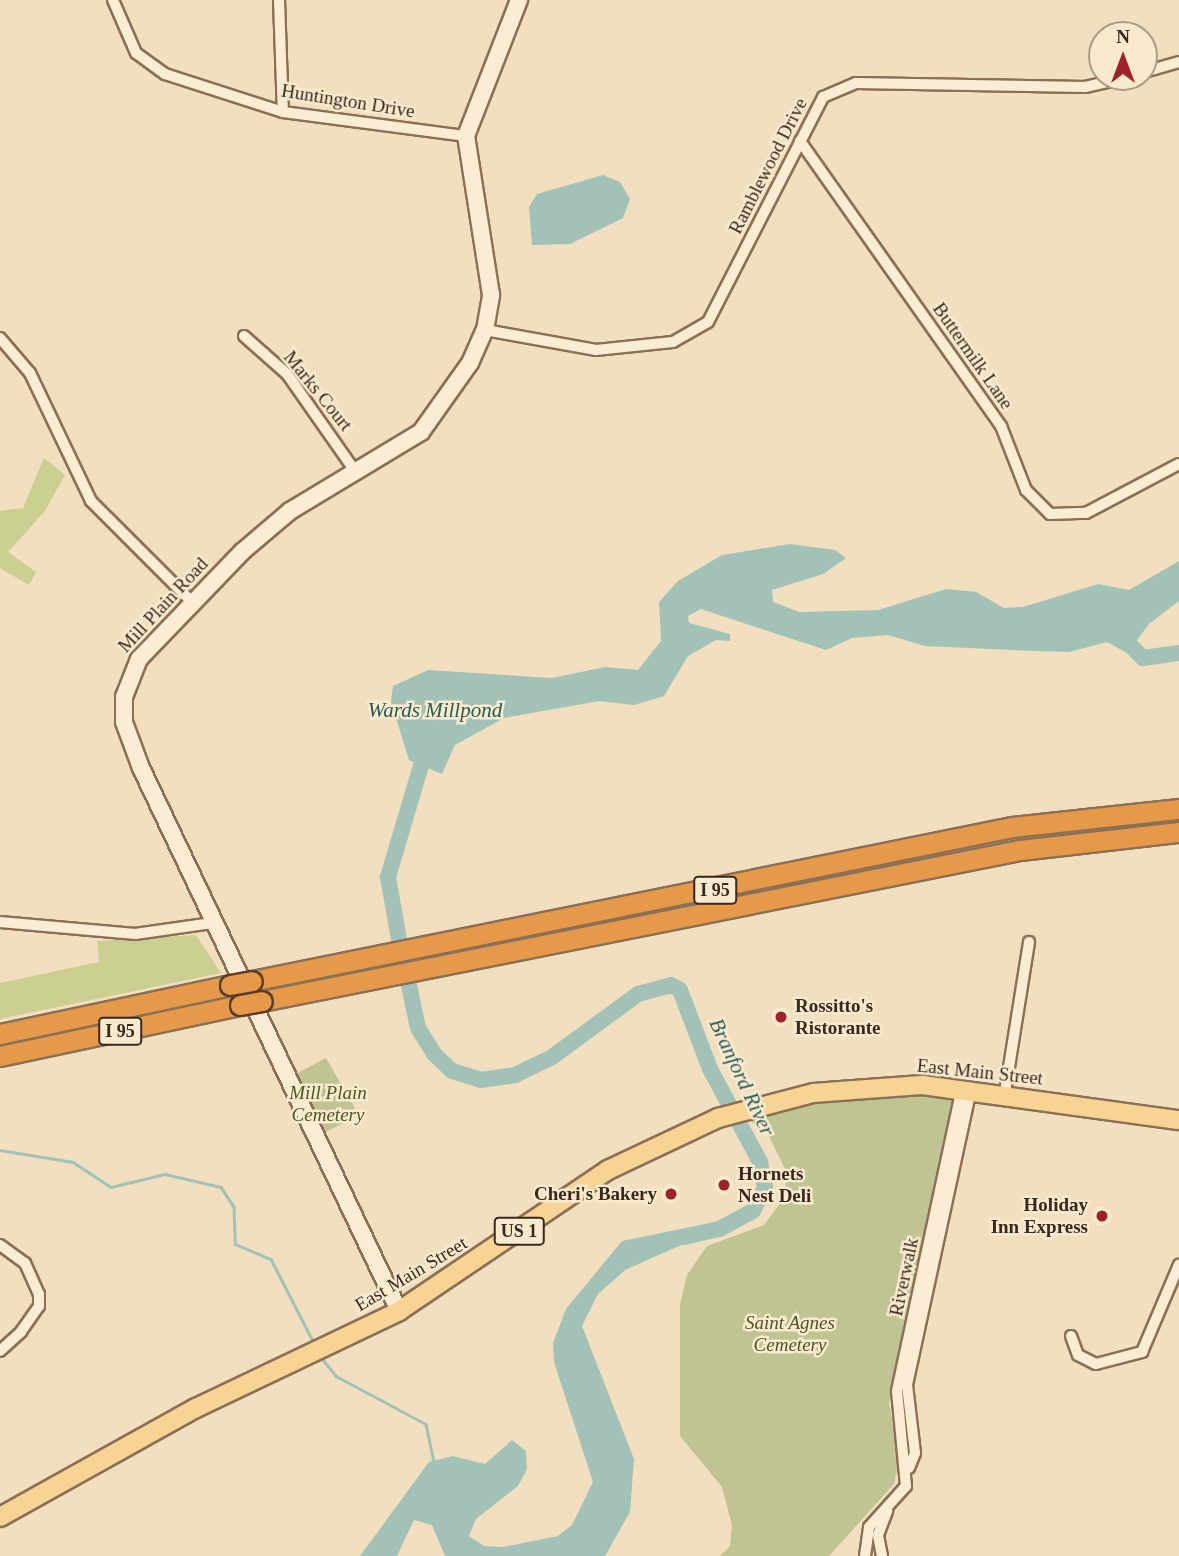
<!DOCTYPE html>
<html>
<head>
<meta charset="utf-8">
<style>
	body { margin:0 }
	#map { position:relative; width:1179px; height:1556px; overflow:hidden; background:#f1dfbf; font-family:"Times New Roman",serif }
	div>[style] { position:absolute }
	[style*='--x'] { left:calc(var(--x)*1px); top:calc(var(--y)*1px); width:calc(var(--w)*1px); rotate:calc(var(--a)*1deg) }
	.green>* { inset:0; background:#cbcf92 }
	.cemetery>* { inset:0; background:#c0c392 }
	.water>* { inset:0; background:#a2c2b7 }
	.stream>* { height:2.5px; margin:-1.25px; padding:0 1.25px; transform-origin:1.25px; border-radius:1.25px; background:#a2c2b7 }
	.river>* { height:16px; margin:-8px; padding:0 8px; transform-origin:8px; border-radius:8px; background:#a2c2b7 }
	.roads { filter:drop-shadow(2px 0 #8b6f56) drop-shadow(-2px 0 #8b6f56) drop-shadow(0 2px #8b6f56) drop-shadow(0 -2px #8b6f56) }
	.street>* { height:10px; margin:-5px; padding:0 5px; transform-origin:5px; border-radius:5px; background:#fbedd3 }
	.secondary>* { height:16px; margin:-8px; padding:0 8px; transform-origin:8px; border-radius:8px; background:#fbedd3 }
	.primary>* { height:18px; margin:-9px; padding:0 9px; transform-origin:9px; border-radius:9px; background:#f7d394 }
	.highway>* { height:19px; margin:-9.5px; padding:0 9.5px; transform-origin:9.5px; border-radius:9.5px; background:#e69949 }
	.bridges { filter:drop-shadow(2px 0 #583d2b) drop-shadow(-2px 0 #583d2b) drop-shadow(0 2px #583d2b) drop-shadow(0 -2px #583d2b) }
	.highway-bridge>* { height:19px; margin:-9.5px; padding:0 9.5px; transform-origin:9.5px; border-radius:9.5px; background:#e69949 }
	.dots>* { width:19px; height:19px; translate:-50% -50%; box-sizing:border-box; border:4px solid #f8eacf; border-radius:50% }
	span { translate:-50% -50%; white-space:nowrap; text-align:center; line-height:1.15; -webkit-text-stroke:5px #f8eacf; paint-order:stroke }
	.shield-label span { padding:2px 5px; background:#f8eacf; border:2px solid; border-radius:5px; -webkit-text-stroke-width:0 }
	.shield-label { font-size:18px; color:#39281c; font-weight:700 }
	.street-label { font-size:19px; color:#39281c }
	.poi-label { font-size:19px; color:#39281c; font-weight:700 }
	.left { translate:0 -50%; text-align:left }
	.right { translate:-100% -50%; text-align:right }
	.park-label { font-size:19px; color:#4c5721; font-style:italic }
	.water-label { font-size:21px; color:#2a5a54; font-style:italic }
	.north { position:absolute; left:1088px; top:21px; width:70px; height:70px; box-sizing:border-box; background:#f8eacf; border:2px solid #ac9c87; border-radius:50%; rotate:0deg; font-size:19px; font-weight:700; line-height:28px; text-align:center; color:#39281c }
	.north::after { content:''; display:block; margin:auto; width:24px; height:32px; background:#9d222a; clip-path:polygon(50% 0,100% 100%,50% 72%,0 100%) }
</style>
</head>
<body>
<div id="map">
	<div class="green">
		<i style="clip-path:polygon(44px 458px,65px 475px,45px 511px,8px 552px,36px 572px,29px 585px,0 568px,0 511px,23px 508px)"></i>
		<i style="clip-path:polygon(196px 935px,221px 973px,0 1019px,0 983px,99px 962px,97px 941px)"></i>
	</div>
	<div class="cemetery">
		<i style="clip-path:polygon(326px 1058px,359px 1115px,320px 1135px,292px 1076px)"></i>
		<i style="clip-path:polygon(907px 1093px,951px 1096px,953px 1111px,889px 1403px,899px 1460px,894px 1484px,829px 1556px,720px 1556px,730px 1546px,732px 1525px,722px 1487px,680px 1436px,680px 1304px,687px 1275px,707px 1246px,764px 1225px,786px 1195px,785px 1169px,768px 1134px,749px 1120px,791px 1105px)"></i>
	</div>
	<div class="water">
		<i style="clip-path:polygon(603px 175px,620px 182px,630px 199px,623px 218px,570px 244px,532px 245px,529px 207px,537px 194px)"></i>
		<i style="clip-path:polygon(790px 544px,835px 550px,846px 558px,823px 574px,772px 590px,773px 602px,799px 612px,878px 610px,946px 589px,976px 592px,1004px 608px,1023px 607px,1098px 584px,1129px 590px,1179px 561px,1179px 601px,1149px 624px,1127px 653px,1107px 642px,1069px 652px,1034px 651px,925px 646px,888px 635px,852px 638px,826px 650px,701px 609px,688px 616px,689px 623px,730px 634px,730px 641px,716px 640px,688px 656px,664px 696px,634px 705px,599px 701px,504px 718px,455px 745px,442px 774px,409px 760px,391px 702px,393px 686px,428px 670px,552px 678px,605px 667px,638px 670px,661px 641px,659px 602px,678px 581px,722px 555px)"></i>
		<i style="clip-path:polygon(710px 1223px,697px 1238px,625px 1270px,598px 1294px,582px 1326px,634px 1459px,630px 1512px,605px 1556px,445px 1556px,432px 1525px,414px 1520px,397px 1556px,360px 1556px,429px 1462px,453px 1456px,485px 1464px,512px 1440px,526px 1451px,527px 1469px,518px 1486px,476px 1519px,469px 1536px,484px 1546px,503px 1547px,558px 1536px,572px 1525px,593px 1482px,554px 1362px,553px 1343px,566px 1309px,622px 1241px)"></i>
	</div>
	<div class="stream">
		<i style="--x:0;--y:1150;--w:74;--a:9.3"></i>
		<i style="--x:73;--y:1162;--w:45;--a:33.3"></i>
		<i style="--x:111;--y:1187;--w:56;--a:-13.5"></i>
		<i style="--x:165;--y:1174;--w:57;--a:13.1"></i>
		<i style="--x:221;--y:1187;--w:24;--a:57"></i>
		<i style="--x:234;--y:1207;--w:37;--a:88"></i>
		<i style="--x:235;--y:1244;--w:39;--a:23"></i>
		<i style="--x:271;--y:1259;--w:94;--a:62.9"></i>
		<i style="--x:320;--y:1356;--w:26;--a:51"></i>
		<i style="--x:336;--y:1376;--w:102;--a:28.1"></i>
		<i style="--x:426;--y:1424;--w:39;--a:78"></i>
	</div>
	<div class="river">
		<i style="--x:1117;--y:632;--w:37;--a:45"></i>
		<i style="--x:1143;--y:658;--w:36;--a:-8"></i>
		<i style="--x:400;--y:945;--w:69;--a:-100"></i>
		<i style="--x:388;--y:877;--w:134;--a:-73.5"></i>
		<i style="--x:408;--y:981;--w:48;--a:78"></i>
		<i style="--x:418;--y:1028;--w:31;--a:58"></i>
		<i style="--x:434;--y:1054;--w:25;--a:43"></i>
		<i style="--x:452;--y:1071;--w:30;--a:17"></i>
		<i style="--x:481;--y:1080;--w:34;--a:-8"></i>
		<i style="--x:515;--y:1075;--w:41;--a:-25.9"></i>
		<i style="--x:552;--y:1057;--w:107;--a:-36.2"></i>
		<i style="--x:638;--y:994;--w:34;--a:-15"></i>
		<i style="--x:671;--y:985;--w:10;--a:29"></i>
		<i style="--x:680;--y:990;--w:85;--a:69.2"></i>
		<i style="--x:710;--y:1069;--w:106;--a:61.7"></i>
		<i style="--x:760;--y:1162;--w:26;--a:79"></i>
		<i style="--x:765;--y:1188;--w:26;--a:118"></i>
		<i style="--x:753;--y:1211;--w:38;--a:152"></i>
		<i style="--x:719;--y:1229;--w:37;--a:167"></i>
	</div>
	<div class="roads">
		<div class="street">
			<i style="--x:113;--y:0;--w:58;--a:66.5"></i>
			<i style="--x:136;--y:53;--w:36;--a:36"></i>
			<i style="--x:165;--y:74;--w:124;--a:17.9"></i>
			<i style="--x:283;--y:112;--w:185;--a:7.5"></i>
			<i style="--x:279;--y:0;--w:112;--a:88"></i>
			<i style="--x:1144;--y:72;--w:36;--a:-16"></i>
			<i style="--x:800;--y:141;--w:349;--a:54.8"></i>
			<i style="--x:1001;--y:426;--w:69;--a:68.7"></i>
			<i style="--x:1026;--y:490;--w:34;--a:45"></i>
			<i style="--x:1050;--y:514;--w:36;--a:-2"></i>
			<i style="--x:1086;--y:513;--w:105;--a:-27.8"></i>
			<i style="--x:485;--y:330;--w:113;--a:10.2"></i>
			<i style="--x:596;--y:350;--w:77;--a:-5.9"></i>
			<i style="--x:673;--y:342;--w:40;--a:-29.7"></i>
			<i style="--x:708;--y:322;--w:253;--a:-62.9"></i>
			<i style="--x:823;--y:97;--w:36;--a:-23"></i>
			<i style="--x:856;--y:83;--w:229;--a:1"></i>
			<i style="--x:1085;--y:87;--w:45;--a:-12.8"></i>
			<i style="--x:244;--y:336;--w:57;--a:41.5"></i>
			<i style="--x:287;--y:374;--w:122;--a:55"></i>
			<i style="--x:0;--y:338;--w:46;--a:49.4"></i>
			<i style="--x:30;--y:373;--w:142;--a:64.5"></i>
			<i style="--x:91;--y:501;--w:143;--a:45"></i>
			<i style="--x:0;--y:922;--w:136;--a:5.1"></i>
			<i style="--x:135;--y:934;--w:78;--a:-8.1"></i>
			<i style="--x:1005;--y:1092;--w:152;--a:-80.9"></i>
			<i style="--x:0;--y:1245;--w:31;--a:36"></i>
			<i style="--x:25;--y:1263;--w:34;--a:66"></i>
			<i style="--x:39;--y:1294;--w:12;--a:90"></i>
			<i style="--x:39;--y:1306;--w:32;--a:125"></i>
			<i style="--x:21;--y:1332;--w:28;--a:138"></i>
			<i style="--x:1071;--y:1336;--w:20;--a:70"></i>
			<i style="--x:1078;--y:1355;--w:20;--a:27"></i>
			<i style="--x:1096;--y:1364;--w:48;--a:-14.6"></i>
			<i style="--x:1142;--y:1352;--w:95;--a:-67"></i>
			<i style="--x:909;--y:1468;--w:16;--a:-68"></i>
			<i style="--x:915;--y:1453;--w:68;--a:-96.7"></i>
			<i style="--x:907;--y:1385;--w:304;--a:-77.8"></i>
			<i style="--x:865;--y:1556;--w:29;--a:-82"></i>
			<i style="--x:869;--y:1527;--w:55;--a:-47.9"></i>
			<i style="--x:906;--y:1486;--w:95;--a:-95.4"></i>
			<i style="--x:897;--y:1391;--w:311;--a:-77.9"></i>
			<i style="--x:882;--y:1556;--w:21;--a:-101"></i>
			<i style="--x:878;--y:1535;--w:26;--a:-69"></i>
		</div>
		<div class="secondary">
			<i style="--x:399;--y:1311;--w:601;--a:-115.41"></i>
			<i style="--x:141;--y:768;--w:49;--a:-110.3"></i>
			<i style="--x:124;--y:722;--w:25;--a:-90"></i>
			<i style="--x:124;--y:697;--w:41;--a:-68.5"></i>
			<i style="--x:139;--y:659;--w:150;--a:-46.1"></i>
			<i style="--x:243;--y:551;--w:62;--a:-40.4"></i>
			<i style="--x:290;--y:511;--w:153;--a:-31.1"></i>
			<i style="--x:421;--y:432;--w:85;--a:-54.6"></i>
			<i style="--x:470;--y:363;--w:36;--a:-66"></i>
			<i style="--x:485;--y:330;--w:36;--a:-80"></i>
			<i style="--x:491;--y:295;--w:161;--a:-98.9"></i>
			<i style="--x:466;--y:136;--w:146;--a:-68.7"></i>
		</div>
		<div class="primary">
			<i style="--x:0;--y:1517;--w:224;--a:-29.1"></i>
			<i style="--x:196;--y:1408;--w:225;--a:-25.5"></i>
			<i style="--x:399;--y:1311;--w:252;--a:-34"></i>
			<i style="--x:608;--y:1170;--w:122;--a:-25.3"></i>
			<i style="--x:718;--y:1118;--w:98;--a:-14.7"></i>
			<i style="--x:813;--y:1093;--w:109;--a:-4.2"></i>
			<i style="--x:922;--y:1085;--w:259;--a:7.8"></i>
		</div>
		<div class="highway">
			<i style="--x:252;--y:981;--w:775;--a:-11.45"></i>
			<i style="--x:1012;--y:827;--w:168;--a:-6.2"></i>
			<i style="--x:262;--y:1001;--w:773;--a:-11.27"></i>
			<i style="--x:1020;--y:850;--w:160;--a:-6.5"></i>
			<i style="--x:0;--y:1034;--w:235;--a:-12"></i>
			<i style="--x:0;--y:1056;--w:245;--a:-12"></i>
		</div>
	</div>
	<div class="bridges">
		<div class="highway-bridge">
			<i style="--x:230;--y:985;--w:22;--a:-10"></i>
			<i style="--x:240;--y:1005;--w:22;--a:-10"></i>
		</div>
	</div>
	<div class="dots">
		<i style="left:781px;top:1017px;background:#9d222a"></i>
		<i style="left:724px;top:1185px;background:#9d222a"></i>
		<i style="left:671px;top:1194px;background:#9d222a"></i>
		<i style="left:1102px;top:1216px;background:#9d222a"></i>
	</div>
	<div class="shield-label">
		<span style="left:715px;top:890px">I 95</span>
		<span style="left:120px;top:1031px">I 95</span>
		<span style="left:519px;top:1231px">US 1</span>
	</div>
	<div class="street-label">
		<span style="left:348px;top:101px;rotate:9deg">Huntington Drive</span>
		<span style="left:768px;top:166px;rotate:-63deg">Ramblewood Drive</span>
		<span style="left:973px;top:356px;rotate:55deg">Buttermilk Lane</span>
		<span style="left:318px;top:391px;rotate:51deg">Marks Court</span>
		<span style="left:163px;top:605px;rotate:-47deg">Mill Plain Road</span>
		<span style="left:980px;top:1072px;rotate:6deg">East Main Street</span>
		<span style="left:411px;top:1274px;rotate:-31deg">East Main Street</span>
		<span style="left:904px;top:1277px;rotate:-78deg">Riverwalk</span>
	</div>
	<div class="poi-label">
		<span class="left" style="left:795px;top:1017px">Rossitto's<br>Ristorante</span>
		<span class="left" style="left:738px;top:1185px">Hornets<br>Nest Deli</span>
		<span class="right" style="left:657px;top:1194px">Cheri's Bakery</span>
		<span class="right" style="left:1088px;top:1216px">Holiday<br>Inn Express</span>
	</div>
	<div class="park-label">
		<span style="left:328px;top:1104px">Mill Plain<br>Cemetery</span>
		<span style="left:790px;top:1334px">Saint Agnes<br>Cemetery</span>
	</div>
	<div class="water-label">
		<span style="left:435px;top:710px">Wards Millpond</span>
		<span style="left:742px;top:1077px;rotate:65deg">Branford River</span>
	</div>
	<div class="north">N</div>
</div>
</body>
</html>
